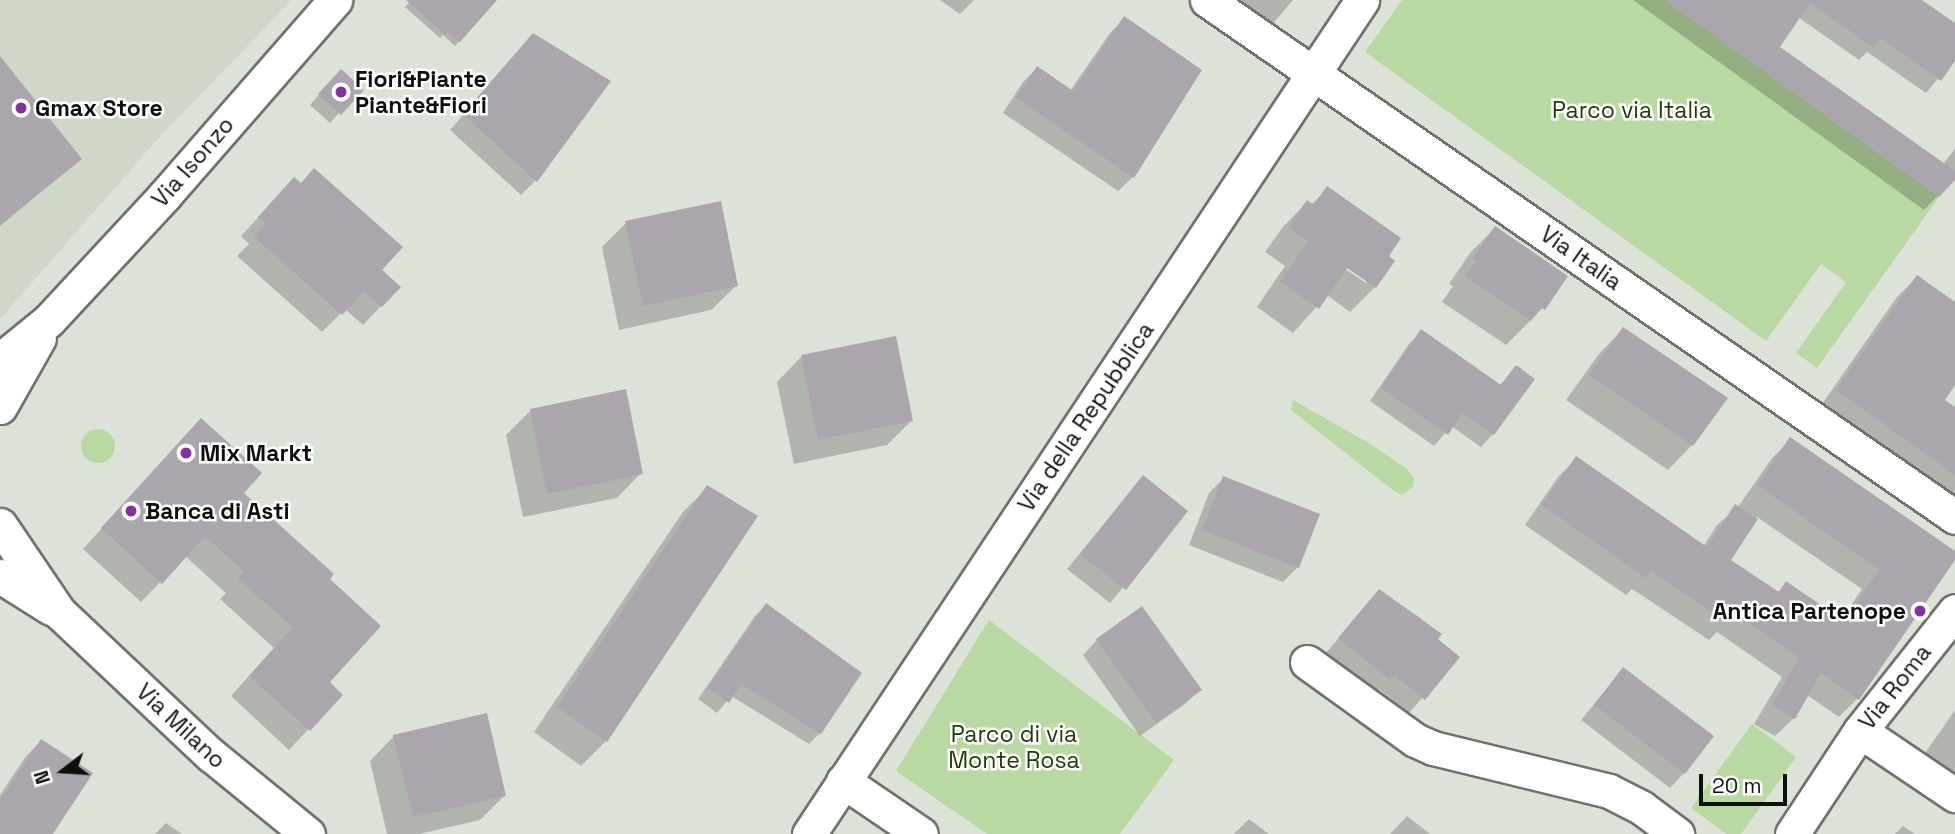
<!DOCTYPE html>
<html>
<head>
<meta charset="utf-8">
<style>
	body { margin:0 }
	#map { position:relative; width:1955px; height:834px; overflow:hidden; background:#dde2d9; font-family:"Space Grotesk",sans-serif }
	div>[style] { position:absolute }
	[style*='--x'] { left:calc(var(--x)*1px); top:calc(var(--y)*1px); width:calc(var(--w)*1px); rotate:calc(var(--a)*1deg) }
	.built>* { inset:0; background:#ced7c8 }
	.green>* { inset:0; background:#b9d9a2 }
	.round { border-radius:50% }
	.shadow>* { inset:0; background:#0003 }
	.building>* { inset:0; background:#aba5ad }
	.roads { filter:drop-shadow(2px 0 #6f736c) drop-shadow(-2px 0 #6f736c) drop-shadow(0 2px #6f736c) drop-shadow(0 -2px #6f736c) }
	.minor>* { height:33px; margin:-16.5px; padding:0 16.5px; transform-origin:16.5px; border-radius:16.5px; background:#fff }
	.dots>* { width:19px; height:19px; translate:-50% -50%; box-sizing:border-box; border:4px solid #fff; border-radius:50% }
	span { translate:-50% -50%; white-space:nowrap; text-align:center; line-height:1.15; -webkit-text-stroke:5px #fff; paint-order:stroke }
	.poi-label { font-size:23px; color:#0e100d; font-weight:700 }
	.left { translate:0 -50%; text-align:left }
	.right { translate:-100% -50%; text-align:right }
	.park-label { font-size:23px; color:#213a08 }
	.street-label { font-size:23px; color:#0e100d }
	.north { position:absolute; left:28px; top:736px; width:70px; height:70px; -webkit-text-stroke:5px #fff; paint-order:stroke; rotate:253deg; font-size:19px; font-weight:700; line-height:28px; text-align:center; color:#0e100d }
	.north::after { content:''; display:block; margin:auto; width:24px; height:32px; background:#0e100d; clip-path:polygon(50% 0,100% 100%,50% 72%,0 100%) }
	.scale { position:absolute; left:1699px; top:774px; width:88px; height:32px; box-sizing:border-box; border:4px solid #0e100d; border-top:0; padding-left:9px; font-size:21px; line-height:24px; white-space:nowrap; color:#0e100d; -webkit-text-stroke:5px #fff; paint-order:stroke }
</style>
</head>
<body>
<div id="map">
	<div class="built">
		<i style="clip-path:polygon(0 0,292px 0,164px 132px,0 319px)"></i>
	</div>
	<div class="green">
		<i style="clip-path:polygon(1402px 0,1665px 0,1939px 197px,1817px 368px,1796px 353px,1846px 282px,1821px 264px,1766px 341px,1365px 52px)"></i>
		<i style="clip-path:polygon(1293px 400px,1369px 443px,1407px 469px,1414px 478px,1413px 487px,1402px 495px,1394px 491px,1291px 410px)"></i>
		<i class="round" style="left:81px;top:429px;width:34px;height:34px"></i>
		<i style="clip-path:polygon(989px 620px,1174px 760px,1120px 834px,987px 834px,896px 771px)"></i>
		<i style="clip-path:polygon(1752px 724px,1796px 757px,1741px 834px,1726px 834px,1691px 808px)"></i>
	</div>
	<div class="shadow">
		<i style="clip-path:polygon(411px 0,474px 0,486px 10px,455px 46px,443px 35px,440px 38px,405px 7px)"></i>
		<i style="clip-path:polygon(940px 0,974px 0,960px 14px)"></i>
		<i style="clip-path:polygon(1220px 0,1293px 0,1266px 32px)"></i>
		<i style="clip-path:polygon(1633px 0,1919px 0,1955px 25px,1955px 58px,1926px 93px,1867px 52px,1859px 60px,1798px 17px,1778px 47px,1943px 164px,1955px 149px,1955px 178px,1924px 210px)"></i>
		<i style="clip-path:polygon(1124px 19px,1133px 177px,1118px 191px,1003px 113px,1023px 82px,1037px 68px,1070px 91px,1110px 33px)"></i>
		<i style="clip-path:polygon(519px 50px,609px 81px,535px 181px,521px 195px,450px 130px)"></i>
		<i style="clip-path:polygon(0 58px,80px 159px,0 226px)"></i>
		<i style="clip-path:polygon(331px 81px,339px 113px,330px 123px,310px 105px)"></i>
		<i style="clip-path:polygon(294px 179px,399px 287px,363px 325px,345px 309px,322px 332px,237px 256px,249px 244px,241px 236px)"></i>
		<i style="clip-path:polygon(evenodd,1328px 188px,1393px 261px,1375px 287px,1350px 312px,1327px 295px,1293px 333px,1257px 307px,1285px 266px,1265px 252px,1283px 227px,1307px 202px,1311px 205px,1328px 188px,1341px 262px,1366px 279px,1366px 283px,1339px 265px,1341px 262px)"></i>
		<i style="clip-path:polygon(626px 223px,736px 286px,711px 310px,619px 330px,602px 247px)"></i>
		<i style="clip-path:polygon(1495px 228px,1543px 308px,1506px 345px,1442px 302px,1453px 286px,1449px 284px,1470px 253px)"></i>
		<i style="clip-path:polygon(1917px 277px,1955px 304px,1955px 382px,1943px 401px,1955px 409px,1955px 497px,1941px 487px,1934px 494px,1817px 411px,1897px 297px)"></i>
		<i style="clip-path:polygon(1623px 329px,1725px 398px,1692px 445px,1668px 470px,1566px 400px,1599px 354px)"></i>
		<i style="clip-path:polygon(1422px 331px,1499px 386px,1516px 367px,1493px 434px,1481px 447px,1451px 426px,1434px 446px,1370px 401px,1409px 344px)"></i>
		<i style="clip-path:polygon(801px 357px,912px 420px,887px 445px,794px 464px,777px 382px)"></i>
		<i style="clip-path:polygon(531px 410px,641px 473px,617px 498px,523px 517px,506px 435px)"></i>
		<i style="clip-path:polygon(evenodd,1791px 439px,1955px 553px,1955px 557px,1858px 698px,1839px 717px,1807px 695px,1794px 718px,1775px 736px,1754px 724px,1782px 677px,1717px 632px,1709px 640px,1632px 589px,1626px 595px,1525px 525px,1558px 477px,1576px 459px,1703px 547px,1717px 525px,1738px 507px,1772px 458px,1791px 439px,1757px 517px,1862px 589px,1840px 621px,1786px 584px,1777px 593px,1728px 560px,1757px 517px)"></i>
		<i style="clip-path:polygon(182px 440px,242px 493px,327px 579px,327px 683px,340px 695px,289px 750px,231px 696px,274px 648px,220px 599px,226px 593px,185px 556px,141px 602px,83px 549px)"></i>
		<i style="clip-path:polygon(1143px 477px,1186px 511px,1110px 603px,1067px 569px)"></i>
		<i style="clip-path:polygon(1224px 478px,1298px 567px,1283px 582px,1189px 545px,1209px 493px)"></i>
		<i style="clip-path:polygon(708px 487px,756px 517px,606px 741px,581px 766px,534px 732px,683px 512px)"></i>
		<i style="clip-path:polygon(1379px 591px,1412px 617px,1415px 614px,1439px 634px,1435px 639px,1458px 657px,1409px 713px,1379px 689px,1374px 694px,1325px 654px)"></i>
		<i style="clip-path:polygon(766px 605px,820px 733px,809px 744px,731px 696px,717px 713px,698px 699px,755px 616px)"></i>
		<i style="clip-path:polygon(1097px 640px,1200px 690px,1185px 704px,1140px 736px,1083px 655px)"></i>
		<i style="clip-path:polygon(1623px 669px,1684px 773px,1670px 788px,1581px 720px)"></i>
		<i style="clip-path:polygon(1955px 710px,1955px 783px,1921px 759px)"></i>
		<i style="clip-path:polygon(394px 736px,504px 796px,480px 820px,419px 834px,387px 834px,370px 761px)"></i>
		<i style="clip-path:polygon(41px 741px,51px 834px,0 834px,0 795px,26px 756px)"></i>
		<i style="clip-path:polygon(1407px 816px,1430px 834px,1390px 834px)"></i>
		<i style="clip-path:polygon(1249px 819px,1269px 834px,1234px 834px)"></i>
		<i style="clip-path:polygon(166px 823px,182px 834px,155px 834px)"></i>
		<i style="clip-path:polygon(1903px 826px,1915px 834px,1895px 834px)"></i>
	</div>
	<div class="building">
		<i style="clip-path:polygon(406px 0,497px 0,460px 42px,448px 32px,446px 35px)"></i>
		<i style="clip-path:polygon(1665px 0,1922px 0,1955px 23px,1955px 61px,1941px 81px,1880px 38px,1874px 48px,1810px 3px,1780px 47px,1955px 171px,1955px 180px,1939px 197px)"></i>
		<i style="clip-path:polygon(1124px 16px,1202px 70px,1134px 178px,1016px 98px,1037px 66px,1073px 91px)"></i>
		<i style="clip-path:polygon(533px 33px,611px 81px,537px 182px,463px 114px)"></i>
		<i style="clip-path:polygon(0 56px,82px 159px,0 225px)"></i>
		<i style="clip-path:polygon(341px 69px,364px 90px,341px 115px,318px 94px)"></i>
		<i style="clip-path:polygon(314px 168px,403px 247px,382px 270px,401px 287px,382px 307px,363px 291px,342px 315px,254px 237px,266px 224px,258px 217px,294px 177px,301px 183px)"></i>
		<i style="clip-path:polygon(1327px 186px,1401px 238px,1389px 256px,1395px 261px,1376px 288px,1347px 268px,1319px 309px,1280px 282px,1308px 241px,1288px 227px,1307px 200px,1314px 205px)"></i>
		<i style="clip-path:polygon(721px 201px,738px 286px,643px 306px,625px 221px)"></i>
		<i style="clip-path:polygon(1495px 226px,1568px 276px,1545px 310px,1541px 307px,1531px 321px,1465px 276px,1476px 261px,1472px 259px)"></i>
		<i style="clip-path:polygon(1917px 275px,1955px 302px,1955px 385px,1945px 400px,1955px 407px,1955px 475px,1836px 390px)"></i>
		<i style="clip-path:polygon(1623px 327px,1728px 398px,1693px 446px,1589px 375px)"></i>
		<i style="clip-path:polygon(1421px 329px,1501px 385px,1516px 365px,1535px 379px,1494px 435px,1462px 413px,1448px 435px,1381px 388px)"></i>
		<i style="clip-path:polygon(896px 336px,913px 421px,818px 440px,801px 355px)"></i>
		<i style="clip-path:polygon(626px 389px,643px 474px,547px 494px,530px 409px)"></i>
		<i style="clip-path:polygon(201px 418px,262px 473px,244px 493px,334px 574px,330px 579px,381px 626px,330px 682px,343px 695px,310px 731px,249px 676px,293px 627px,238px 579px,244px 572px,205px 536px,162px 584px,101px 528px)"></i>
		<i style="clip-path:polygon(1790px 437px,1955px 551px,1955px 560px,1859px 700px,1821px 673px,1795px 719px,1772px 705px,1799px 658px,1735px 613px,1729px 623px,1651px 571px,1646px 578px,1542px 505px,1576px 456px,1707px 547px,1735px 504px,1758px 519px,1731px 560px,1779px 592px,1786px 581px,1844px 621px,1879px 570px,1757px 485px)"></i>
		<i style="clip-path:polygon(1143px 475px,1188px 511px,1126px 590px,1080px 554px)"></i>
		<i style="clip-path:polygon(1223px 476px,1320px 514px,1299px 568px,1202px 530px)"></i>
		<i style="clip-path:polygon(707px 485px,758px 516px,607px 742px,557px 707px)"></i>
		<i style="clip-path:polygon(1379px 589px,1442px 634px,1438px 639px,1460px 657px,1425px 700px,1394px 675px,1390px 680px,1338px 638px)"></i>
		<i style="clip-path:polygon(766px 603px,862px 673px,821px 734px,741px 684px,729px 703px,708px 688px)"></i>
		<i style="clip-path:polygon(1142px 606px,1202px 690px,1156px 723px,1096px 639px)"></i>
		<i style="clip-path:polygon(1623px 667px,1714px 736px,1685px 774px,1594px 705px)"></i>
		<i style="clip-path:polygon(487px 713px,506px 796px,413px 817px,393px 735px)"></i>
		<i style="clip-path:polygon(41px 739px,93px 773px,53px 834px,0 834px,0 800px)"></i>
	</div>
	<div class="roads">
		<div class="minor">
			<i style="--x:1207;--y:0;--w:909;--a:34.65"></i>
			<i style="--x:0;--y:360;--w:63;--a:-39.2"></i>
			<i style="--x:49;--y:320;--w:171;--a:-47.1"></i>
			<i style="--x:165;--y:195;--w:259;--a:-48.9"></i>
			<i style="--x:0;--y:407;--w:79;--a:-60.5"></i>
			<i style="--x:0;--y:525;--w:105;--a:55.9"></i>
			<i style="--x:59;--y:612;--w:209;--a:43.3"></i>
			<i style="--x:211;--y:755;--w:125;--a:39.2"></i>
			<i style="--x:0;--y:576;--w:60;--a:32.1"></i>
			<i style="--x:1307;--y:662;--w:133;--a:35.8"></i>
			<i style="--x:1415;--y:740;--w:20;--a:24"></i>
			<i style="--x:1433;--y:748;--w:181;--a:13.7"></i>
			<i style="--x:1609;--y:791;--w:37;--a:27"></i>
			<i style="--x:1642;--y:808;--w:44;--a:36.6"></i>
			<i style="--x:1860;--y:731;--w:115;--a:34"></i>
			<i style="--x:843;--y:781;--w:94;--a:34.2"></i>
			<i style="--x:809;--y:834;--w:1001;--a:-56.45"></i>
			<i style="--x:1792;--y:834;--w:123;--a:-56.6"></i>
			<i style="--x:1860;--y:731;--w:153;--a:-51.6"></i>
		</div>
	</div>
	<div class="dots">
		<i style="left:341px;top:92px;background:#86319e"></i>
		<i style="left:21px;top:108px;background:#86319e"></i>
		<i style="left:186px;top:453px;background:#86319e"></i>
		<i style="left:131px;top:511px;background:#86319e"></i>
		<i style="left:1920px;top:611px;background:#86319e"></i>
	</div>
	<div class="poi-label">
		<span class="left" style="left:355px;top:92px">Fiori&amp;Piante<br>Piante&amp;Fiori</span>
		<span class="left" style="left:35px;top:108px">Gmax Store</span>
		<span class="left" style="left:200px;top:453px">Mix Markt</span>
		<span class="left" style="left:145px;top:511px">Banca di Asti</span>
		<span class="right" style="left:1906px;top:611px">Antica Partenope</span>
	</div>
	<div class="park-label">
		<span style="left:1632px;top:110px">Parco via Italia</span>
		<span style="left:1014px;top:747px">Parco di via<br>Monte Rosa</span>
	</div>
	<div class="street-label">
		<span style="left:193px;top:162px;rotate:-49deg">Via Isonzo</span>
		<span style="left:1581px;top:258px;rotate:35deg">Via Italia</span>
		<span style="left:1086px;top:417px;rotate:-56deg">Via della Repubblica</span>
		<span style="left:1895px;top:687px;rotate:-52deg">Via Roma</span>
		<span style="left:181px;top:726px;rotate:43deg">Via Milano</span>
	</div>
	<div class="north">N</div>
	<div class="scale">20 m</div>
</div>
</body>
</html>
